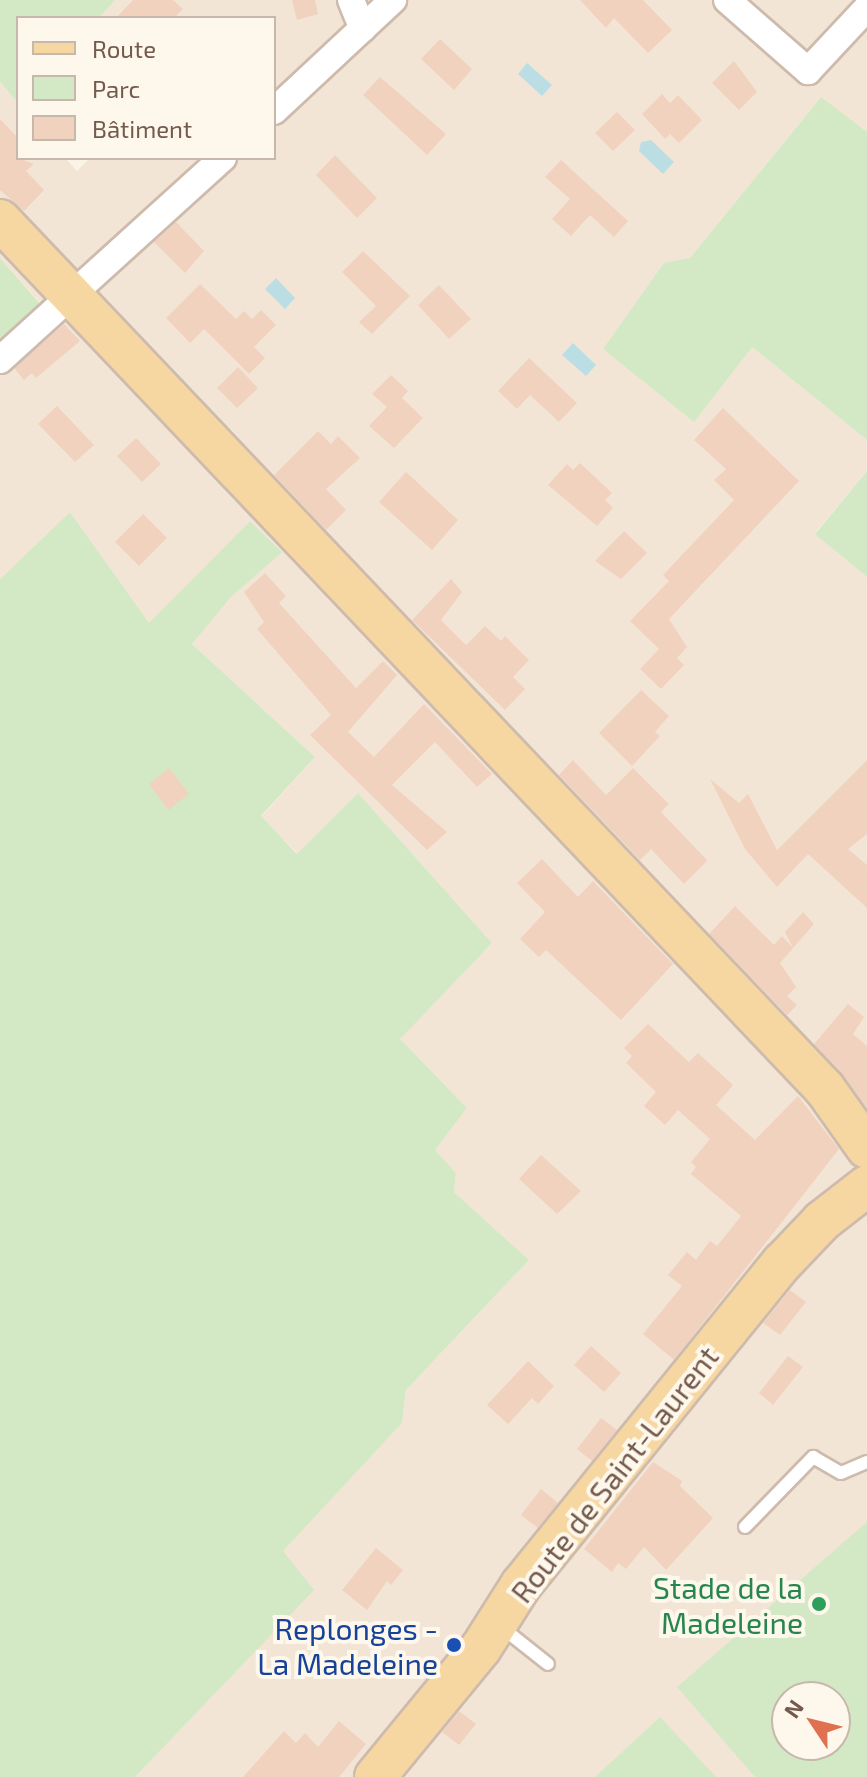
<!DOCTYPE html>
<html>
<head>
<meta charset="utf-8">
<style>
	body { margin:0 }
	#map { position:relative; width:867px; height:1777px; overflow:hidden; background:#fbf3e6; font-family:"Exo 2",sans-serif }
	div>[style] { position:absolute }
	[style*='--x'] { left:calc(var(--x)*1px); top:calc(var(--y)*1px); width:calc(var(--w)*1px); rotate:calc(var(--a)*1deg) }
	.residential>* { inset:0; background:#f3e5d5 }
	.green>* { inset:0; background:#d3e8c5 }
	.water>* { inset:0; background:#bbdee4 }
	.building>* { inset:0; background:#f0d2bf }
	.roads { filter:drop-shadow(2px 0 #cdbbad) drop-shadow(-2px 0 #cdbbad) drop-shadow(0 2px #cdbbad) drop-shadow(0 -2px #cdbbad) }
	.service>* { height:12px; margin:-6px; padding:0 6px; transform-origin:6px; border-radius:6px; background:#fff }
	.minor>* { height:26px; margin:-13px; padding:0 13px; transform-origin:13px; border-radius:13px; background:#fff }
	.primary>* { height:40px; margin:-20px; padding:0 20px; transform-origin:20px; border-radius:20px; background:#f7d7a1 }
	.dots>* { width:22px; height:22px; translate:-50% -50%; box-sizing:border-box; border:4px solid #fef7ec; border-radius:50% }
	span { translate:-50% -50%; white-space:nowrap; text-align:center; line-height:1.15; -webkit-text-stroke:8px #fef7ec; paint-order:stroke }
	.street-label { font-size:30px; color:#745a4c }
	.leisure-label { font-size:30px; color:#27864d }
	.right { translate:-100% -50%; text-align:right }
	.transit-label { font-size:30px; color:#164399 }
	.legend { position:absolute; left:16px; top:16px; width:260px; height:144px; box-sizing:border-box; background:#fef7ec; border:2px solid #c7b8ac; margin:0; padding:10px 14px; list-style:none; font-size:24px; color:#745a4c }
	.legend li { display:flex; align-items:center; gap:16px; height:40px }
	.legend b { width:40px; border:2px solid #c7b8ac }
	.north { position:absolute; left:771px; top:1681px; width:80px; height:80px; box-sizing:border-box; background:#fef7ec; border:2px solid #c7b8ac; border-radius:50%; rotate:305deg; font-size:22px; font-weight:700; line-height:32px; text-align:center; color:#745a4c }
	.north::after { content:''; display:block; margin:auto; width:28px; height:36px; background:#e07150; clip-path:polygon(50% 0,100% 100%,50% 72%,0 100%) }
</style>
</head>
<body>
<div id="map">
	<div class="residential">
		<i style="clip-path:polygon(evenodd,115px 0,867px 0,867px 132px,820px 98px,690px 258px,752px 347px,867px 440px,867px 471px,815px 533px,867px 577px,867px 1777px,135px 1777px,313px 1590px,282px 1551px,402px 1423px,406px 1390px,529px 1260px,454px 1192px,456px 1173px,435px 1150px,467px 1108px,399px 1039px,492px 943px,358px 793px,298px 854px,261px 817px,315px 757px,192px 644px,231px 597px,281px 551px,250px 521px,149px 624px,70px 512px,0 579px,0 342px,42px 305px,0 258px,0 82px,18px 103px,18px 158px,65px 158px,77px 171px,90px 158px,274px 158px,274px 18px,99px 18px,115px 0,787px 1697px,835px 1697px,835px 1745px,787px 1745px,787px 1697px)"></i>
	</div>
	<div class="green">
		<i style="clip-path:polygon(0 0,115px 0,99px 18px,18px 18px,18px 103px,0 82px)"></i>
		<i style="clip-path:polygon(821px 97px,867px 132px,867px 440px,752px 347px,694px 422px,603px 349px,664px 263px,690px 258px)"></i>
		<i style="clip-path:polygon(0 258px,42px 306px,0 342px)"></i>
		<i style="clip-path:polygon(867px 471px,867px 577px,815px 534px)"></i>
		<i style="clip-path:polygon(70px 512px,149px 623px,250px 521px,282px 552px,231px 597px,192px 644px,315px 757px,261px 816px,297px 854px,358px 793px,492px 943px,400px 1039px,467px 1108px,435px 1150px,456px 1173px,454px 1192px,529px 1260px,406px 1390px,402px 1423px,283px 1551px,314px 1590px,135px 1777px,0 1777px,0 579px)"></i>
		<i style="clip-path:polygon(evenodd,867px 1522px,867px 1777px,755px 1777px,677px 1687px,867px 1522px,787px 1697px,835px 1697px,835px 1745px,787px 1745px,787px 1697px)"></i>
		<i style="clip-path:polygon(660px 1717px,716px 1777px,595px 1777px)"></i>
	</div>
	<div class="water">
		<i style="clip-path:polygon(527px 63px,552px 85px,542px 96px,518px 74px)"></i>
		<i style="clip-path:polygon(651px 140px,674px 162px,663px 174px,639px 151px,641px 142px)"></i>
		<i style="clip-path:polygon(276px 278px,295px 298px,285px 309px,265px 289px)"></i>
		<i style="clip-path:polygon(573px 343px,596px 365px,586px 376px,562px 355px)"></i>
	</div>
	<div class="building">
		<i style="clip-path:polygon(133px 0,173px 0,183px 9px,174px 18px,116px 18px)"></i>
		<i style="clip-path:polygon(292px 0,315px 0,318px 14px,297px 20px)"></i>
		<i style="clip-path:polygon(580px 0,643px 0,672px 30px,648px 53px,614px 18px,606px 28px)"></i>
		<i style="clip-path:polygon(440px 39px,472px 69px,454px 90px,421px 59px)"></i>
		<i style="clip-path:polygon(734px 61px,757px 92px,739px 110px,712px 83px)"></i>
		<i style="clip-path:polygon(380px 77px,446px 134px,427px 155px,363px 95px)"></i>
		<i style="clip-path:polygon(662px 94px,670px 103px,678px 95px,702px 120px,679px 143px,670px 134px,665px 139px,642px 114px)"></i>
		<i style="clip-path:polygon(617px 112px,635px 130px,613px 151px,595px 133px)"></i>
		<i style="clip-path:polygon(0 119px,18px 138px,18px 158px,34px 164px,26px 171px,44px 190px,24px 211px,0 190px)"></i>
		<i style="clip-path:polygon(335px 155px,377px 198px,357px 218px,316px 175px)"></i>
		<i style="clip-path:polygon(561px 160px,628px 221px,614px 237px,590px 215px,571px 236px,552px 219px,570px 199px,545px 177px)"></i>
		<i style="clip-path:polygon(176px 222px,204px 251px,185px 273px,154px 242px)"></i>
		<i style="clip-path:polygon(363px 251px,410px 296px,372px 334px,359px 322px,376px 306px,342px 272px)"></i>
		<i style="clip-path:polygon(200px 284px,236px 319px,244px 311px,252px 319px,261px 310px,276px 325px,254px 347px,265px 358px,249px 374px,204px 329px,190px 343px,166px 318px)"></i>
		<i style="clip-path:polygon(439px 285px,471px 319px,449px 339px,418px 305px)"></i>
		<i style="clip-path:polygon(64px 324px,80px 341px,36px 378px,32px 373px,24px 380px,14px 368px)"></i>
		<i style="clip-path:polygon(529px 358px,577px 403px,559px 422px,530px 395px,517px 409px,498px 391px)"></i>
		<i style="clip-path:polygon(238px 367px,258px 388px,237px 408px,217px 388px)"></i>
		<i style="clip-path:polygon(391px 375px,408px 391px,402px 398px,423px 418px,394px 448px,369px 426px,387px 407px,372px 394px)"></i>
		<i style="clip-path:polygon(57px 406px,94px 445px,75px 462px,38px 424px)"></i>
		<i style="clip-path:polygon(723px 408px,799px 481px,669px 619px,687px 647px,677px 658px,684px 665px,661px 689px,640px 669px,659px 649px,630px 621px,669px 581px,663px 575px,734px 500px,714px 480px,726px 469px,694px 440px)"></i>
		<i style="clip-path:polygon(318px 431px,331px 444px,338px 436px,360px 458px,326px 489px,346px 510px,326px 530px,274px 475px)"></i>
		<i style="clip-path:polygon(136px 438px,161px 464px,142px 482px,117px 456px)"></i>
		<i style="clip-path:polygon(580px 463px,612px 493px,605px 500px,613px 508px,597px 526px,548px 485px,567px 464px,573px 470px)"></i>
		<i style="clip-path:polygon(406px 472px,458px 520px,432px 550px,379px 502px)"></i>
		<i style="clip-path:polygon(143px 514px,167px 538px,139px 566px,115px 542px)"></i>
		<i style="clip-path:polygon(624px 531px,647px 553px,621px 579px,595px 561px)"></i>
		<i style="clip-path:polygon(265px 573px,286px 596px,279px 603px,356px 688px,383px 661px,397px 675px,348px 732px,374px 757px,424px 704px,492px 774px,477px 787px,435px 742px,392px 785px,447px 832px,427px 850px,310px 735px,331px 715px,257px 629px,264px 622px,244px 592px)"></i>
		<i style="clip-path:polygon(451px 579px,462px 592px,441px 620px,466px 645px,485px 626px,501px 641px,505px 636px,529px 660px,513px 677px,525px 689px,505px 710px,412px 620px)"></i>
		<i style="clip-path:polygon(641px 690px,669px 716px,655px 732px,660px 736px,632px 766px,599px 733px)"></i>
		<i style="clip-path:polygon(573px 760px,606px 795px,633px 768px,669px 804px,661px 812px,707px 860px,704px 864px,684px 884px,651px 849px,640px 860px,559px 775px)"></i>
		<i style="clip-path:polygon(867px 760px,867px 834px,848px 849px,867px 865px,867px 908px,808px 854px,777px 887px,745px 849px,710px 779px,739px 803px,748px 794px,777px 850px)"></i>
		<i style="clip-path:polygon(169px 768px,189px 794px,168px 810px,149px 784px)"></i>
		<i style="clip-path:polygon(542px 859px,578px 897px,593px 881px,673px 964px,621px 1020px,546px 950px,539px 957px,520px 939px,545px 912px,517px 883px)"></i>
		<i style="clip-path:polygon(735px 906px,774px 945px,782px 936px,793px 948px,785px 932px,803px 912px,814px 924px,780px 963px,796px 987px,787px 996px,797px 1005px,787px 1015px,709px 934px)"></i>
		<i style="clip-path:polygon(848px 1004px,864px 1017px,853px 1034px,867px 1046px,867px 1108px,814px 1044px)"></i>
		<i style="clip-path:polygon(648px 1024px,689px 1062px,698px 1053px,733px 1085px,716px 1105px,755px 1140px,798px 1096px,839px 1149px,674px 1360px,643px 1334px,682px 1286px,668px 1275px,687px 1252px,696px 1260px,710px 1241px,717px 1246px,741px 1216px,691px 1174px,696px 1167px,691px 1162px,710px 1139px,678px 1110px,665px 1125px,644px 1106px,656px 1092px,626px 1063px,632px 1056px,624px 1048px)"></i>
		<i style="clip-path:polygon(541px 1155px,581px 1191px,557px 1214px,519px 1179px)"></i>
		<i style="clip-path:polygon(790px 1290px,806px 1302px,780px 1335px,763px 1323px)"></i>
		<i style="clip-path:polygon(591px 1346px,621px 1373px,604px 1392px,574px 1365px)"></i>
		<i style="clip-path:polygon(788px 1356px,803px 1367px,773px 1405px,759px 1393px)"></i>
		<i style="clip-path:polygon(528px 1361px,554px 1386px,538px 1404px,532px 1398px,508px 1424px,487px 1405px)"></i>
		<i style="clip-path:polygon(601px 1418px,617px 1430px,592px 1461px,577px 1449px)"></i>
		<i style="clip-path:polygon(653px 1462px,682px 1481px,680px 1486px,713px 1518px,666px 1570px,644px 1547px,626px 1569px,618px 1563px,612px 1572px,584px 1549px)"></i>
		<i style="clip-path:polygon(541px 1489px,558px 1503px,538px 1528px,521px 1515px)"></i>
		<i style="clip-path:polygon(376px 1548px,403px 1570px,391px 1585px,387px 1581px,367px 1610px,342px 1590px)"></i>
		<i style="clip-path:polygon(459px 1711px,476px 1724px,459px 1745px,442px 1732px)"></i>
		<i style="clip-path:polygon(339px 1721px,366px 1744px,339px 1777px,243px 1777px,284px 1731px,296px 1743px,305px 1733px,318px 1747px)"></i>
	</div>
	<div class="roads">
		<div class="service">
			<i style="--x:745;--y:1527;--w:98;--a:-45.8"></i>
			<i style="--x:813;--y:1457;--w:32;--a:30"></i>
			<i style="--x:841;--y:1473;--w:28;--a:-23"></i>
			<i style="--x:500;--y:1626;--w:61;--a:38.4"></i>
		</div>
		<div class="minor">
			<i style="--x:351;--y:0;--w:31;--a:68"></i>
			<i style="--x:727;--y:0;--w:108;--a:41.2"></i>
			<i style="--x:808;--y:71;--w:86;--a:-46.9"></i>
			<i style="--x:274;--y:111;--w:163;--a:-43"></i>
			<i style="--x:0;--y:360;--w:301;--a:-42.2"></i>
		</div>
		<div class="primary">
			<i style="--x:0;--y:220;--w:1198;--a:46.49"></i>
			<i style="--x:825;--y:1089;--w:72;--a:54.6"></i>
			<i style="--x:375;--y:1777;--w:167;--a:-50.6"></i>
			<i style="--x:481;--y:1648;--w:75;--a:-57.6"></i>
			<i style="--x:521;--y:1585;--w:416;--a:-51"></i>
			<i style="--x:783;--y:1262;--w:57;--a:-46.4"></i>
			<i style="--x:822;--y:1221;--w:57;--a:-37.9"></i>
		</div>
	</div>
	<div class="dots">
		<i style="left:819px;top:1604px;background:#2e9e5b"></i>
		<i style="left:454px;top:1645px;background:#1a4fb4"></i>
	</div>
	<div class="street-label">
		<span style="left:614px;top:1474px;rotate:-52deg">Route de Saint-Laurent</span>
	</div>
	<div class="leisure-label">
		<span class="right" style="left:803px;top:1604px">Stade de la<br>Madeleine</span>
	</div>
	<div class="transit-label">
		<span class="right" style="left:438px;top:1645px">Replonges -<br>La Madeleine</span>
	</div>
	<ul class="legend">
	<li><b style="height:10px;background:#f7d7a1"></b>Route</li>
	<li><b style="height:22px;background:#d3e8c5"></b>Parc</li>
	<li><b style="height:22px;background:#f0d2bf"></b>Bâtiment</li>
	</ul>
	<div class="north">N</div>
</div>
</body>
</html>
